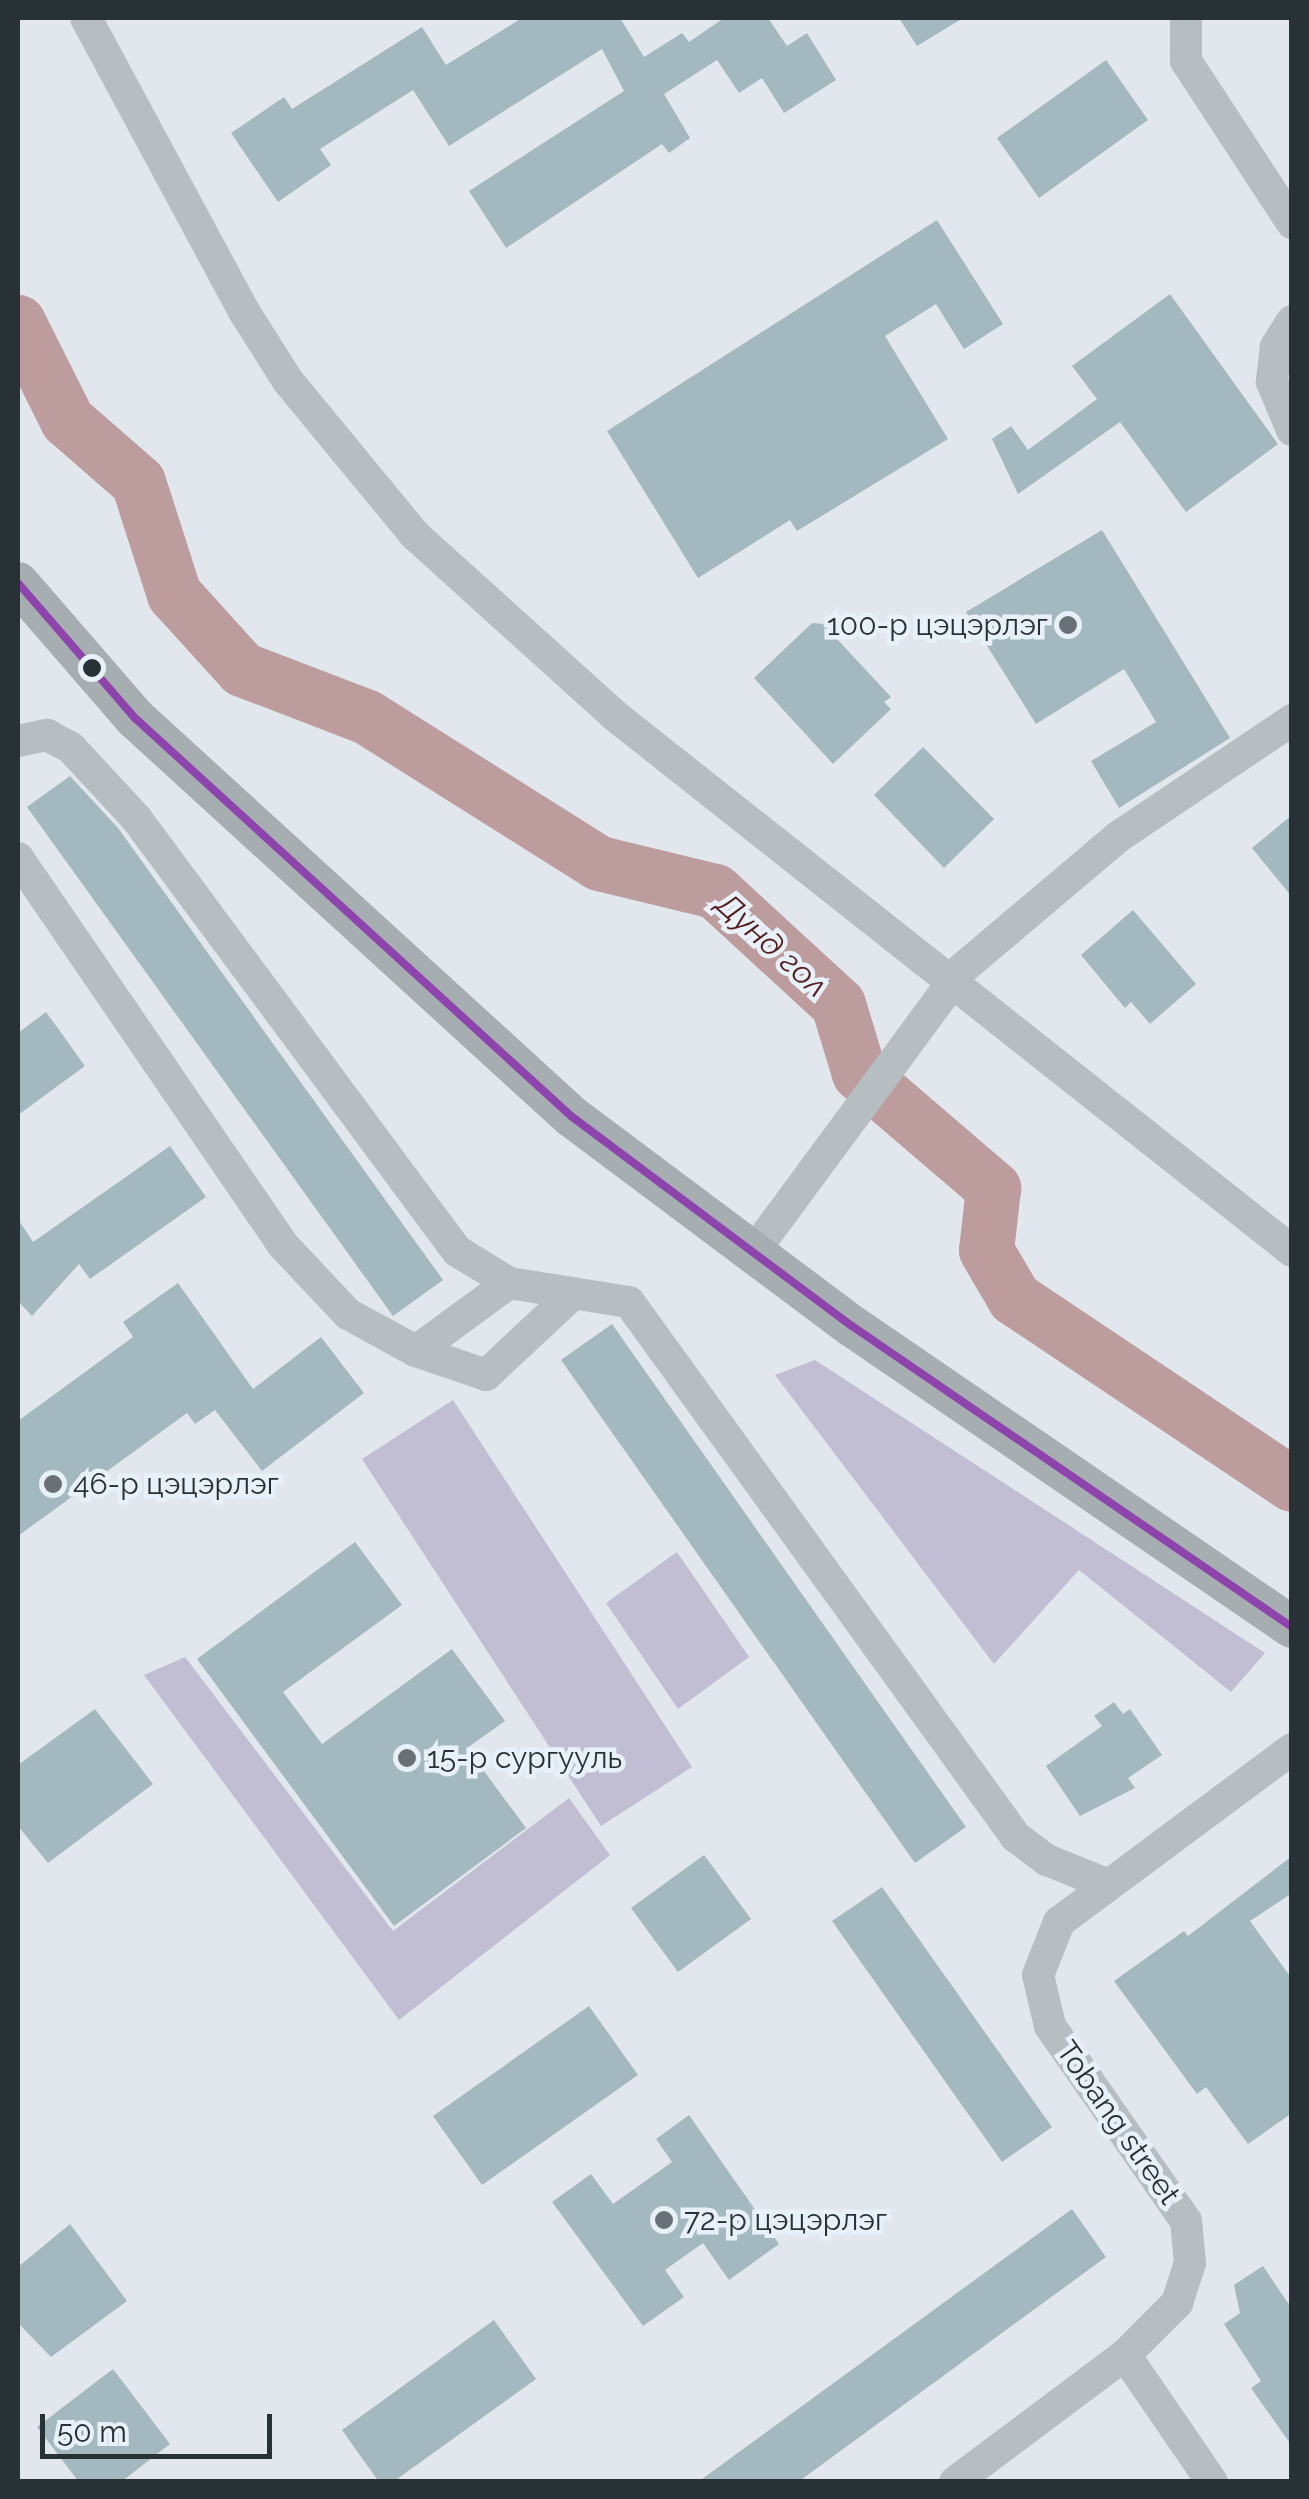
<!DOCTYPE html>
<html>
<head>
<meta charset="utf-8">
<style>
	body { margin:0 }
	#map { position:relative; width:1309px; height:2499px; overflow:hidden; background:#e1e7ec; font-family:Raleway,sans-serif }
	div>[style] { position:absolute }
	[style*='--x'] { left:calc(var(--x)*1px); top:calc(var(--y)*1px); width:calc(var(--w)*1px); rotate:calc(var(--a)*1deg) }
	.green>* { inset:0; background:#c1bed3 }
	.river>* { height:55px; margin:-27.5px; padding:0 27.5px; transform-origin:27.5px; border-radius:27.5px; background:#bd9c9e }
	.building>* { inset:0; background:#a3b9bf }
	.minor>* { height:32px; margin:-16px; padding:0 16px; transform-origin:16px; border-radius:16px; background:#b7bec2 }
	.major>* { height:42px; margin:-21px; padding:0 21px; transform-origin:21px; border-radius:21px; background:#a7aeb2 }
	.bus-1>* { height:8px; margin:-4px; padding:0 4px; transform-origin:4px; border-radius:4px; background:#8e44ad }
	.dots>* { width:28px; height:28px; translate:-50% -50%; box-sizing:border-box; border:5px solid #e8f1f9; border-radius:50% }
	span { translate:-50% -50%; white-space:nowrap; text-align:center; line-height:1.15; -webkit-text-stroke:9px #e8f1f9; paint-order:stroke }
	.poi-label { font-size:30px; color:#283236 }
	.right { translate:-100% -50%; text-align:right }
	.left { translate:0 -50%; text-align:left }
	.street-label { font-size:30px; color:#283236 }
	.water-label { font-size:32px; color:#561f1f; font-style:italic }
	.frame { position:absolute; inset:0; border:20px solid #283236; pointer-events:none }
	.scale { position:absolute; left:40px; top:2414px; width:232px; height:45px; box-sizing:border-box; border:5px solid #283236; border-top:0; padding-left:12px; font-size:30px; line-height:35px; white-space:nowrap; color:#283236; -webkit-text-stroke:8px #e8f1f9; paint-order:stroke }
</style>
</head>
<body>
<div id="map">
	<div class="green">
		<i style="clip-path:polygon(815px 1360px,1265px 1653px,1231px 1692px,1079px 1570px,994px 1664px,775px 1375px)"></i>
		<i style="clip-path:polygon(453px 1400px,692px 1767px,601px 1826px,362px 1459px)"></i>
		<i style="clip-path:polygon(677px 1552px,749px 1657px,678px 1709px,606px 1603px)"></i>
		<i style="clip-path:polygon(185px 1657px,393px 1931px,569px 1798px,610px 1855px,399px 2020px,144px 1675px)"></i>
	</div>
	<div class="river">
		<i style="--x:18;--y:322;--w:110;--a:63.4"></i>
		<i style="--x:67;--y:420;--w:94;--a:41.1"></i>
		<i style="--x:138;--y:482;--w:118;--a:72.2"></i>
		<i style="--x:174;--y:594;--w:101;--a:47.8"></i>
		<i style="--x:242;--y:669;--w:134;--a:21"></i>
		<i style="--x:367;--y:717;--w:274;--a:32.2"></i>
		<i style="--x:599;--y:863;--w:119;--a:13.6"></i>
		<i style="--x:715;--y:891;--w:167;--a:42.6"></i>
		<i style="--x:838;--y:1004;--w:72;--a:73.1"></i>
		<i style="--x:859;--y:1073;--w:177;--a:40.6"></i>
		<i style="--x:993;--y:1188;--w:62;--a:96.4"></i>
		<i style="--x:986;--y:1250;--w:56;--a:59.7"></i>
		<i style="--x:1014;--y:1298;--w:334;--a:33.8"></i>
	</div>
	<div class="building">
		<i style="clip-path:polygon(522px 18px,620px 18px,644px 57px,682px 33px,689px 42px,724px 18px,768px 18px,787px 46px,807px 33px,836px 80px,784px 113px,762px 78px,739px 93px,717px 60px,664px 94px,690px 138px,669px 153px,662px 144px,506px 248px,469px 191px,624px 91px,602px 49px,449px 146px,413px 90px,320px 149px,331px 165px,278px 202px,231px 133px,284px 97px,292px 109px,422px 27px,446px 65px)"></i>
		<i style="clip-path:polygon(899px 18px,963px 18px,917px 46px)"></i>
		<i style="clip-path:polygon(1106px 60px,1148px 120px,1039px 198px,997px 138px)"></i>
		<i style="clip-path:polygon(937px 220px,1003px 324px,964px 349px,936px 304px,885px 336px,948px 439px,797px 531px,790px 520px,698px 578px,607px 431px)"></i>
		<i style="clip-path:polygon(1170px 294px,1278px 444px,1186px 512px,1120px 422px,1018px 494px,992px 439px,1011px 426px,1028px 450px,1097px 399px,1072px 366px)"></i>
		<i style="clip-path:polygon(1102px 530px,1230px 738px,1119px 808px,1091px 761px,1156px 722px,1124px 669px,1036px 724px,966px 612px)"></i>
		<i style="clip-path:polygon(812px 623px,823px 624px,891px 697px,884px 702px,891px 709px,833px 764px,754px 678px)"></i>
		<i style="clip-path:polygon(923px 747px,994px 819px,944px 868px,874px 795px)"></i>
		<i style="clip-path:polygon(70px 776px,118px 828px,443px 1280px,393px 1316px,27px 807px)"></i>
		<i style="clip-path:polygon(1292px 815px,1292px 897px,1252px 848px)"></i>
		<i style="clip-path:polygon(1133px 910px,1196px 984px,1150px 1024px,1131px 1002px,1125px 1008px,1081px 955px)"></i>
		<i style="clip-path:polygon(46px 1012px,85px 1066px,18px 1115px,18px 1033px)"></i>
		<i style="clip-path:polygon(170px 1146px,206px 1197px,90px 1279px,79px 1264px,32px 1316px,18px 1301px,18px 1219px,33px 1242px)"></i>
		<i style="clip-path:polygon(178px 1283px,253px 1389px,321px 1337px,364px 1393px,262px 1471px,215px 1410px,195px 1424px,187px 1413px,18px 1536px,18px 1421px,133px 1337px,123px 1322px)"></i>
		<i style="clip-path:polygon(612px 1324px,966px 1827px,915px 1863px,561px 1360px)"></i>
		<i style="clip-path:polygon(355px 1542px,402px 1605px,283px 1692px,322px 1744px,452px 1649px,505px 1721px,467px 1748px,526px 1828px,394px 1926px,197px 1659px)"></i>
		<i style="clip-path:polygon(1114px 1702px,1123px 1714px,1130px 1709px,1162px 1755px,1128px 1778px,1135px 1788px,1080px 1816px,1046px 1766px,1102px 1726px,1094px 1716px)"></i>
		<i style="clip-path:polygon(95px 1709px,153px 1784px,48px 1863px,18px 1826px,18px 1765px)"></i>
		<i style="clip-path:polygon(704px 1855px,751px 1919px,678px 1972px,631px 1908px)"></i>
		<i style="clip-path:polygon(1292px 1856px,1292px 1893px,1250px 1921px,1292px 1979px,1292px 2113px,1248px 2144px,1206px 2087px,1197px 2094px,1114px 1981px,1184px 1931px,1188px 1936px)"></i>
		<i style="clip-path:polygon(882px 1887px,1052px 2127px,1002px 2162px,832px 1921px)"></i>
		<i style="clip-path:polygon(589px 2006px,638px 2075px,482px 2185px,433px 2116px)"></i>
		<i style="clip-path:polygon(689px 2115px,779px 2244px,729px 2280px,703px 2243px,665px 2270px,684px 2297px,643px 2326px,552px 2202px,591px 2174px,613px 2204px,672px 2162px,656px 2139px)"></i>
		<i style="clip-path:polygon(1072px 2209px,1106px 2257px,798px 2482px,698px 2482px)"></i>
		<i style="clip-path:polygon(70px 2224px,127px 2301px,51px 2357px,18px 2323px,18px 2267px)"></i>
		<i style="clip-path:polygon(1263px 2266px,1292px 2309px,1292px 2446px,1251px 2388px,1261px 2381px,1224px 2324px,1240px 2313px,1234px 2285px)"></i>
		<i style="clip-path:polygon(494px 2320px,536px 2379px,393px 2482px,379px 2482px,342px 2430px)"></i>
		<i style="clip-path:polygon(113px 2369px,170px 2444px,121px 2482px,79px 2482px,37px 2427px)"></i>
	</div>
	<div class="minor">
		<i style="--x:86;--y:18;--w:335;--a:61.7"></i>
		<i style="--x:245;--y:313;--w:80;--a:57.7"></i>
		<i style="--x:288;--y:381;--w:200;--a:50.5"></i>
		<i style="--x:415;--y:535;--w:268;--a:42.1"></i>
		<i style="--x:614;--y:715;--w:864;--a:38.33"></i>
		<i style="--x:1186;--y:18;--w:43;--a:90"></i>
		<i style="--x:1186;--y:61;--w:194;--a:56.8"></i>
		<i style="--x:1292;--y:321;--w:31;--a:122"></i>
		<i style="--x:1276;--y:347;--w:35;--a:97"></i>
		<i style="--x:1272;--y:382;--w:52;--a:67.4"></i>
		<i style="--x:18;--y:741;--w:30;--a:-12"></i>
		<i style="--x:47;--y:735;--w:27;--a:28"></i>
		<i style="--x:71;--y:748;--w:96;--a:47.1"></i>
		<i style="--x:136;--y:818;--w:539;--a:53.45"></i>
		<i style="--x:457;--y:1251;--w:61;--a:31.6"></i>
		<i style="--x:509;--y:1283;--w:121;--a:9"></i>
		<i style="--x:629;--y:1302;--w:660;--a:54.12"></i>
		<i style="--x:1016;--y:1837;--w:39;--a:37"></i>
		<i style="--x:1047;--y:1860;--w:61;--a:22"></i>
		<i style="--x:18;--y:858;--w:468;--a:55.6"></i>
		<i style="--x:282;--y:1244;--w:96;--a:46.7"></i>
		<i style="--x:348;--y:1314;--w:77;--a:28.6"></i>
		<i style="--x:416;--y:1351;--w:115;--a:-36.2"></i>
		<i style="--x:752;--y:1254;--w:355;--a:-53.6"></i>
		<i style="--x:963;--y:968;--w:203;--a:-40.2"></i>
		<i style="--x:1118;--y:837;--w:210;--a:-33.9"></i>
		<i style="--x:416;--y:1351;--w:74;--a:18.9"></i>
		<i style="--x:486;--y:1375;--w:120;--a:-43"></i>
		<i style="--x:1125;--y:2355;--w:154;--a:55.6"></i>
		<i style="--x:955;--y:2482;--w:212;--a:-36.8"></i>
		<i style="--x:1125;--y:2355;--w:74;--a:-45"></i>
		<i style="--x:1177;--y:2303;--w:42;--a:-72"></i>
		<i style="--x:1190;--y:2263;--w:42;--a:-95.4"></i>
		<i style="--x:1186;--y:2221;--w:238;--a:-124.9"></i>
		<i style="--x:1050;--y:2026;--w:52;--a:-103.2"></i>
		<i style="--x:1038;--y:1975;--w:57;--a:-68.4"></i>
		<i style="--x:1059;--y:1922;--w:290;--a:-36.6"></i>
	</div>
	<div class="major">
		<i style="--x:18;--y:583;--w:179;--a:49.1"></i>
		<i style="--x:135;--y:718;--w:590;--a:42.39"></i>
		<i style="--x:571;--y:1116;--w:351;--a:36.8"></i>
		<i style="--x:852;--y:1326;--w:533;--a:34.38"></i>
	</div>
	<div class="bus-1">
		<i style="--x:18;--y:583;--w:179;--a:49.1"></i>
		<i style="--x:135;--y:718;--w:590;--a:42.39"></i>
		<i style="--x:571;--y:1116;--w:351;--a:36.8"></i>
		<i style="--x:852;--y:1326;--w:533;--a:34.38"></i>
	</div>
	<div class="dots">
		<i style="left:1068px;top:625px;background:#697176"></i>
		<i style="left:92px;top:668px;background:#283236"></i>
		<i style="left:53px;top:1484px;background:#697176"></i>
		<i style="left:407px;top:1758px;background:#697176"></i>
		<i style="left:664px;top:2220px;background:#697176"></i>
	</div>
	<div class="poi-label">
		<span class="right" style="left:1048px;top:625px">100-р цэцэрлэг</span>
		<span class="left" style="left:73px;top:1484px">46-р цэцэрлэг</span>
		<span class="left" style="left:427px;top:1758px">15-р сургууль</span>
		<span class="left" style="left:684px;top:2220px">72-р цэцэрлэг</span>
	</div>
	<div class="street-label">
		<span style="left:1118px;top:2123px;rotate:55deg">Tobang street</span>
	</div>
	<div class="water-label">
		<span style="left:772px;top:945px;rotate:42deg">Дунд гол</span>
	</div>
	<div class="frame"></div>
	<div class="scale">50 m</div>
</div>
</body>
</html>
